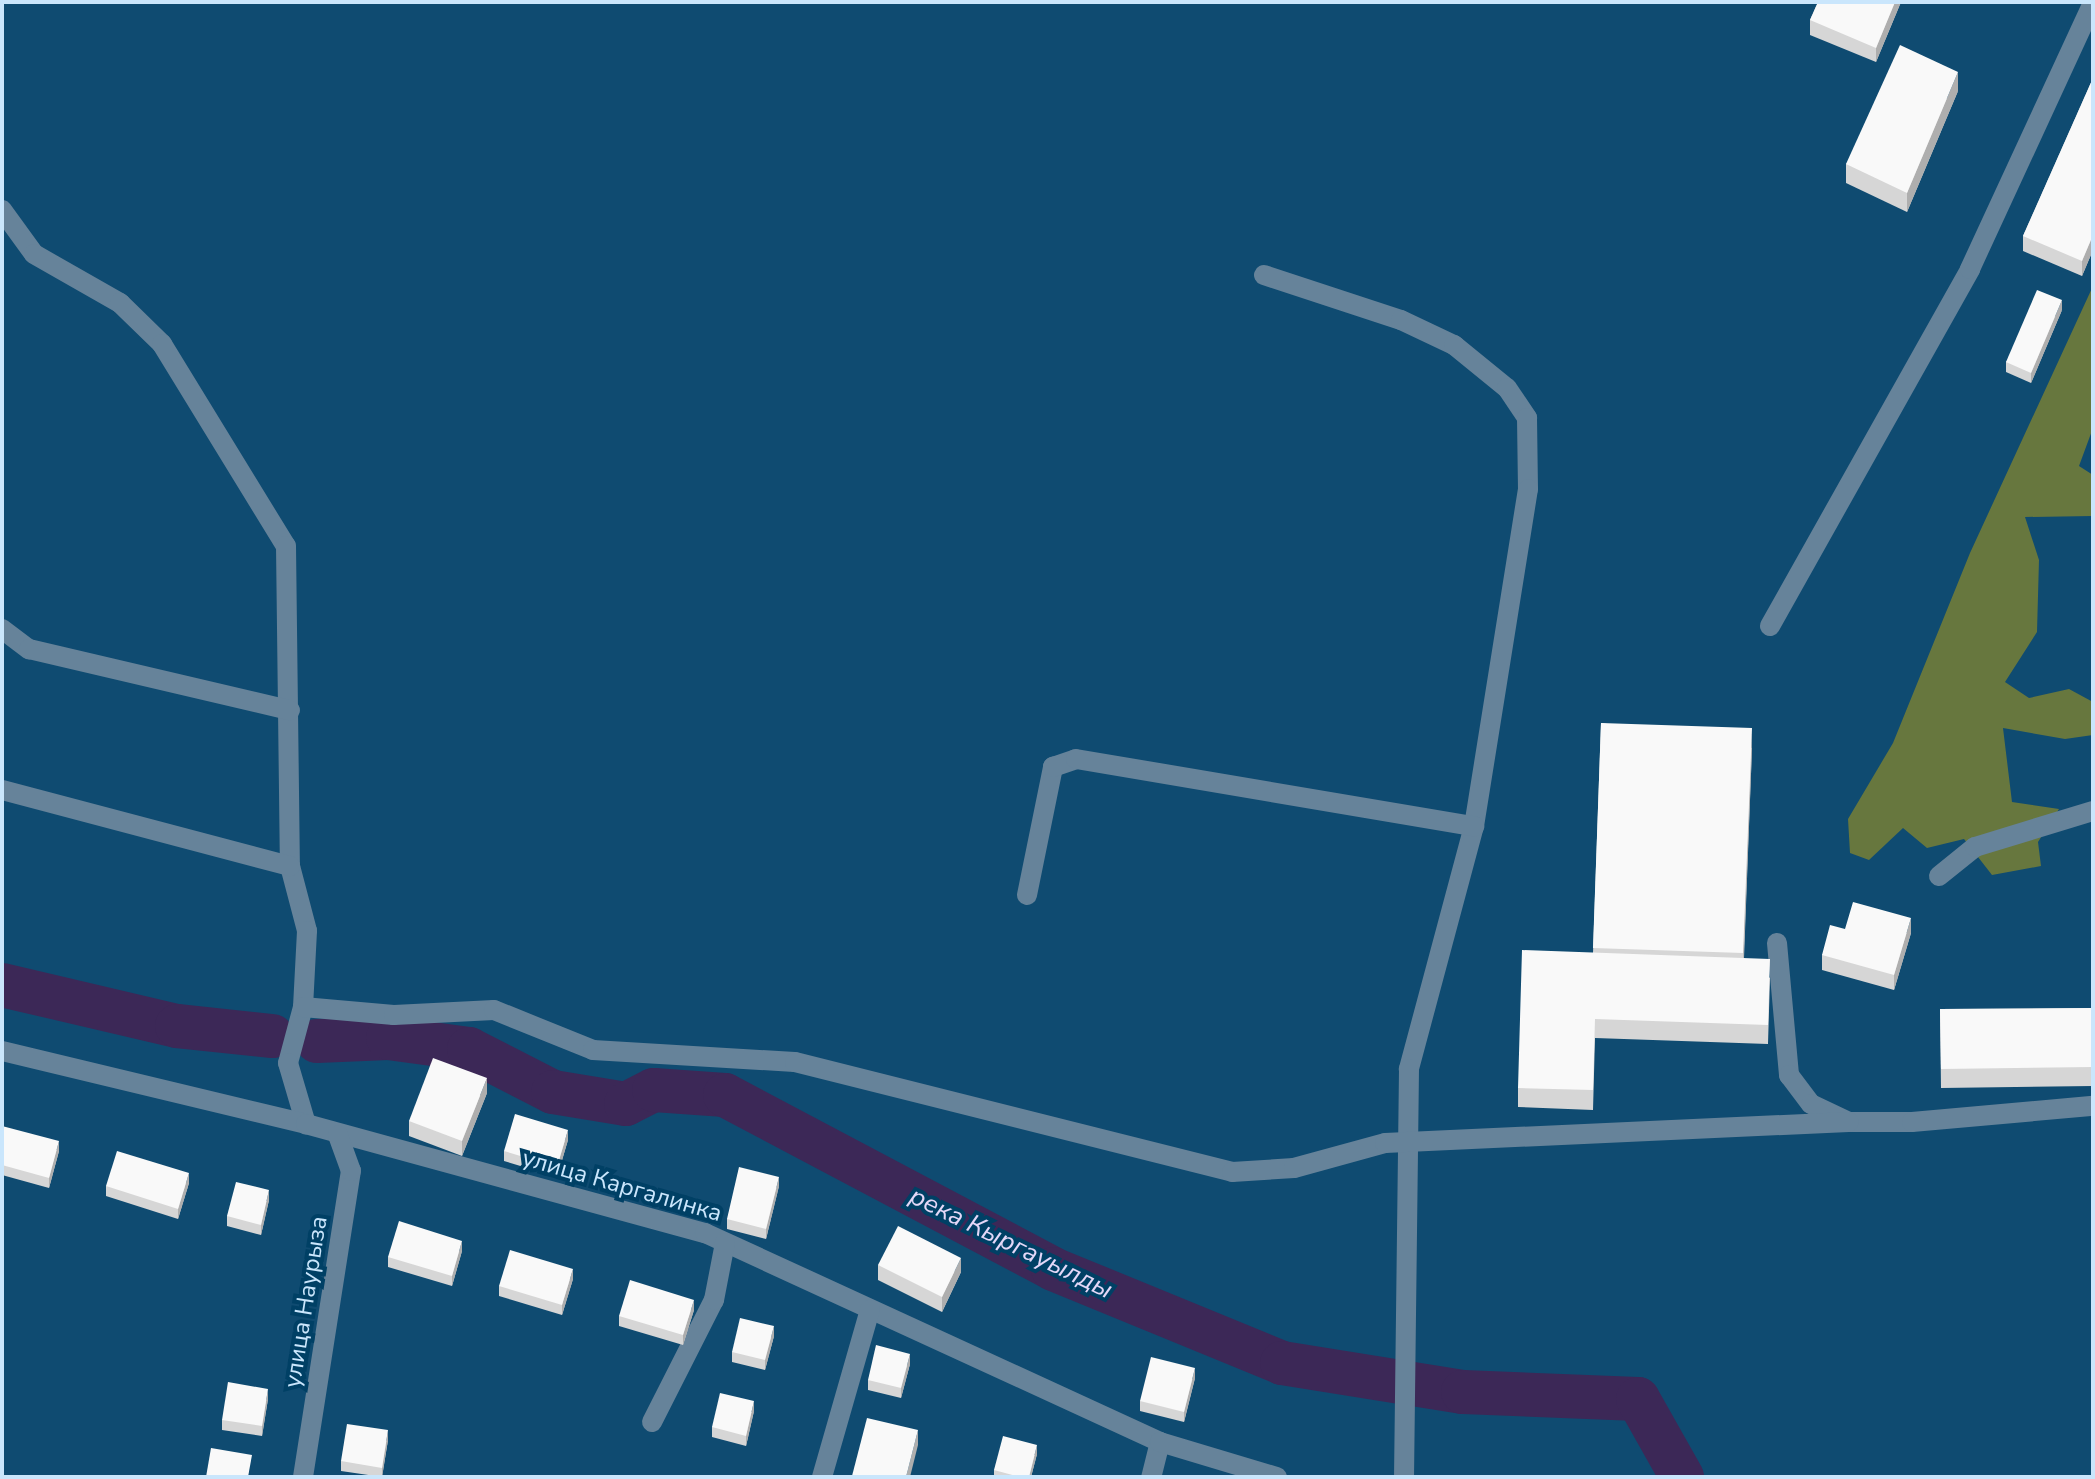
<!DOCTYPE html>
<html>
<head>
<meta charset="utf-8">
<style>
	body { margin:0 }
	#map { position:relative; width:2095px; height:1479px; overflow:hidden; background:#0f4b71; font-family:"Nunito Sans",sans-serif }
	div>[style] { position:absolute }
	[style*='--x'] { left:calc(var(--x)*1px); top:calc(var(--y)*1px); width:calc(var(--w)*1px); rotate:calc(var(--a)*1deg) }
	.forest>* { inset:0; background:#67773e }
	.river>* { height:44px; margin:-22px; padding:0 22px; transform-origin:22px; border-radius:22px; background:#3c2857 }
	.minor>* { height:20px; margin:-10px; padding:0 10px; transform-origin:10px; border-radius:10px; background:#66839a }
	.wall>* { inset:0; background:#d6d6d6 }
	.shaded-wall>* { inset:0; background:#aeaeae }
	.building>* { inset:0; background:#f9f9f9 }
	span { translate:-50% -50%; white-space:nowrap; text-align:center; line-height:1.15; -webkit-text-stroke:8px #004065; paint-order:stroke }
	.street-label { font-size:24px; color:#cae6fc }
	.water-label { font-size:26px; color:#e4d8f8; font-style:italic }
	.frame { position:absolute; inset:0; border:4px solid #cae6fc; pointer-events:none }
</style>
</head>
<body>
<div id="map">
	<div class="forest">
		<i style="clip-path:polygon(2093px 286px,2093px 428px,2079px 466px,2093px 475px,2093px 516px,2025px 517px,2039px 560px,2037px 632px,2005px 682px,2029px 698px,2069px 689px,2093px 702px,2093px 735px,2065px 739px,2003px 728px,2012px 802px,2059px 809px,2038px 842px,2041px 866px,1992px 875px,1964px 839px,1927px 848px,1903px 828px,1869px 860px,1850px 853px,1848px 819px,1893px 743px,1970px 553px)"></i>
	</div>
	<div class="river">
		<i style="--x:2;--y:985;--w:180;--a:13.2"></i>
		<i style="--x:177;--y:1026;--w:96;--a:6"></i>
		<i style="--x:317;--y:1041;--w:71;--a:-2.4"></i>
		<i style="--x:388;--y:1038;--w:82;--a:7.7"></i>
		<i style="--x:469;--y:1049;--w:94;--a:27.1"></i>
		<i style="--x:553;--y:1092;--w:74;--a:9.3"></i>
		<i style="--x:626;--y:1104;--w:31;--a:-27"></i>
		<i style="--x:654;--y:1090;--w:71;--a:4"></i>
		<i style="--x:725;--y:1095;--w:371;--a:27.9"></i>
		<i style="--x:1053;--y:1269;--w:248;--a:22.3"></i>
		<i style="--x:1282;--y:1363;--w:183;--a:9.1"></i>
		<i style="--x:1463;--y:1392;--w:175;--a:2.3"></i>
		<i style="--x:1638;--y:1399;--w:90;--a:60.6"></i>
	</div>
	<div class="minor">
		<i style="--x:2;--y:210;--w:54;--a:54"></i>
		<i style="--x:34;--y:254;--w:99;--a:29.7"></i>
		<i style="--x:120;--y:303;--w:59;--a:44.3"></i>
		<i style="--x:162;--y:344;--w:237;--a:58.5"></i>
		<i style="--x:286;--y:546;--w:320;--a:89.3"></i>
		<i style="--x:290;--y:866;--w:67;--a:75.3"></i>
		<i style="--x:307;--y:931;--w:76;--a:93"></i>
		<i style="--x:303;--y:1007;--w:58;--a:105"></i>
		<i style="--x:288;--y:1063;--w:64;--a:73.6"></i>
		<i style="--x:1264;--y:275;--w:144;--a:18.2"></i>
		<i style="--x:1401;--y:320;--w:59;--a:25.3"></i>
		<i style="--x:1454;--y:345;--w:68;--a:39.1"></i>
		<i style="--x:1507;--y:388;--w:36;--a:56"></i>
		<i style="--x:1527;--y:418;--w:71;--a:89.2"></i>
		<i style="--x:1528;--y:489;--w:341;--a:99.1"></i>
		<i style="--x:1474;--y:826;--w:252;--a:105"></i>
		<i style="--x:1409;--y:1069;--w:408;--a:90.7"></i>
		<i style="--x:1770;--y:626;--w:409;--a:-60.7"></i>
		<i style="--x:1970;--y:269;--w:293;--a:-65.2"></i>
		<i style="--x:2;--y:629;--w:34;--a:37"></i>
		<i style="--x:29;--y:649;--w:268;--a:13.2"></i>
		<i style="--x:2;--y:790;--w:298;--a:14.8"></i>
		<i style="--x:1939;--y:876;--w:46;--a:-38.9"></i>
		<i style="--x:1975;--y:847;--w:123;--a:-17"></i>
		<i style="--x:1027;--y:895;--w:131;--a:-78.5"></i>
		<i style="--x:1053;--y:767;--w:24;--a:-19"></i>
		<i style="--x:1076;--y:759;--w:404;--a:9.6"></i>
		<i style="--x:1777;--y:943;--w:133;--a:84.8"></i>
		<i style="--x:1789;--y:1075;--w:36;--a:53"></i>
		<i style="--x:1811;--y:1104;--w:42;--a:25.3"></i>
		<i style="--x:1849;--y:1122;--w:63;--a:0"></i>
		<i style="--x:1912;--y:1122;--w:182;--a:-5.1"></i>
		<i style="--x:303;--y:1007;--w:91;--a:5"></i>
		<i style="--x:394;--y:1015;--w:100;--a:-2.9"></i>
		<i style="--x:494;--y:1010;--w:107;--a:22"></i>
		<i style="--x:593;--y:1050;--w:202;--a:3.4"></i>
		<i style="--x:795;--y:1062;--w:451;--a:14.1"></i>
		<i style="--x:1232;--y:1172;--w:62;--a:-3.7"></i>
		<i style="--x:1294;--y:1168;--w:94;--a:-15.4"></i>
		<i style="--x:1385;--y:1143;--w:464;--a:-2.6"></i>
		<i style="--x:2;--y:1051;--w:313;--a:13.5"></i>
		<i style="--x:306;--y:1124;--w:414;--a:15.3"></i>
		<i style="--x:705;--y:1233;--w:501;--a:24.67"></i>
		<i style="--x:1160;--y:1442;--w:36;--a:104"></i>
		<i style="--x:652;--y:1422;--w:137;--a:-63.1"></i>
		<i style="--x:714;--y:1300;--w:58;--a:-79.1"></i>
		<i style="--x:1160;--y:1442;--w:122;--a:16.7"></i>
		<i style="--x:303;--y:1477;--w:310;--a:-81.1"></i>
		<i style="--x:351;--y:1171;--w:38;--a:-110"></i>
		<i style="--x:822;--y:1477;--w:174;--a:-74"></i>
	</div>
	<div class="wall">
		<i style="clip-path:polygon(1818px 2px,1901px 2px,1876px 62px,1810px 35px,1810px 20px)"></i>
		<i style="clip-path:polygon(2093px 78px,2093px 250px,2082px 276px,2023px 251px,2023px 236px)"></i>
		<i style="clip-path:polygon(1958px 91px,1907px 212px,1846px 183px,1846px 164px)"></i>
		<i style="clip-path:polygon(2062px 310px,2031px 383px,2006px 372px,2006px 362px)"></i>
		<i style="clip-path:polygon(1601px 723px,1752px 748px,1744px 958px,1770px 978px,1768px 1044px,1595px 1038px,1593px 1110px,1518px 1107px,1518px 1088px,1593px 953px)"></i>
		<i style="clip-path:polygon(1845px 929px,1911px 933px,1894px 990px,1822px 970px,1822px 955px)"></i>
		<i style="clip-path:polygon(2092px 965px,2093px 965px,2093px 1086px,1941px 1088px,1940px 1009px,2093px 1008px)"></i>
		<i style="clip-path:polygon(487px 1093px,462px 1156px,409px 1136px,409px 1121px)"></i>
		<i style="clip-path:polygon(2px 1126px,59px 1151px,49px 1188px,2px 1175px)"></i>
		<i style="clip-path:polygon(568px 1140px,557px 1177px,504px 1161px,504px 1151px)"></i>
		<i style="clip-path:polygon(189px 1183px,178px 1219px,106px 1196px,106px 1186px)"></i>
		<i style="clip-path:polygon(779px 1186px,766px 1239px,727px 1229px,727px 1219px)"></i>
		<i style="clip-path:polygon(269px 1200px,261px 1235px,227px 1226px,227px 1216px)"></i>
		<i style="clip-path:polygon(462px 1251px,452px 1286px,388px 1267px,388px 1257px)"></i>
		<i style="clip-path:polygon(878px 1265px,961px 1272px,942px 1312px,878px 1280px)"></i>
		<i style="clip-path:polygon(573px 1279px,562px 1315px,499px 1296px,499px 1286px)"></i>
		<i style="clip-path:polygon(694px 1310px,683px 1345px,619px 1326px,619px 1316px)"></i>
		<i style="clip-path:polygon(774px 1336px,765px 1370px,732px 1362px,732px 1352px)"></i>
		<i style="clip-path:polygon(910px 1364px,901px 1398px,868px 1390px,868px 1380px)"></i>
		<i style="clip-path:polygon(1195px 1378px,1184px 1422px,1140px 1411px,1140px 1401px)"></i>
		<i style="clip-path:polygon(268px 1399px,262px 1436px,222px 1430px,222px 1420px)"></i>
		<i style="clip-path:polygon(754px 1411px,746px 1446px,712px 1437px,712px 1427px)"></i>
		<i style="clip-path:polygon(388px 1440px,382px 1477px,341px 1471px,341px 1461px)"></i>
		<i style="clip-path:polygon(1037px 1454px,1031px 1477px,994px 1477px,994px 1470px)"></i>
	</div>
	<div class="shaded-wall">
		<i style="clip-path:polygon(1895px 2px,1901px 2px,1876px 62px,1876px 48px)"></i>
		<i style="clip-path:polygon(1958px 72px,1958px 91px,1907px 212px,1907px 193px)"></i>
		<i style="clip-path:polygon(2093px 235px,2093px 250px,2082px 276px,2082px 261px)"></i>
		<i style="clip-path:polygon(2062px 300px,2062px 310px,2031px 383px,2031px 373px)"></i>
		<i style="clip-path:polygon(1752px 728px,1752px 748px,1743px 973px,1743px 953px)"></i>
		<i style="clip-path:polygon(1911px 918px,1911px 933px,1894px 990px,1894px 975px)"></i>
		<i style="clip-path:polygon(487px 1078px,487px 1093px,462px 1156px,462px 1141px)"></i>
		<i style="clip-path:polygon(568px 1130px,568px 1140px,557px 1177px,557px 1167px)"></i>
		<i style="clip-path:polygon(59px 1141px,59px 1151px,49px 1188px,49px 1178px)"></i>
		<i style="clip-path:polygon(189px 1173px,189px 1183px,178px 1219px,178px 1209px)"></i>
		<i style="clip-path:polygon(779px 1177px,779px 1186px,766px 1239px,766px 1229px)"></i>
		<i style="clip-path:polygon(269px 1190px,269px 1200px,261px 1235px,261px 1225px)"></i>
		<i style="clip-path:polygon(462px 1241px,462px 1251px,452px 1286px,452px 1276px)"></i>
		<i style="clip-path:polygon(961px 1258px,961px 1272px,942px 1312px,942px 1297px)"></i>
		<i style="clip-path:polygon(573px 1269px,573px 1279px,562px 1315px,562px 1305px)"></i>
		<i style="clip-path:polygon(694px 1300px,694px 1310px,683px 1345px,683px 1335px)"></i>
		<i style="clip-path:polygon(774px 1326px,774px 1336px,765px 1370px,765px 1360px)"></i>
		<i style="clip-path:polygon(910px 1354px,910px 1364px,901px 1398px,901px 1388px)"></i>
		<i style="clip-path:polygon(1195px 1368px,1195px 1378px,1184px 1422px,1184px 1412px)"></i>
		<i style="clip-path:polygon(268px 1389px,268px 1399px,262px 1436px,262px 1426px)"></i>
		<i style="clip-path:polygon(754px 1401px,754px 1411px,746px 1446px,746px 1436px)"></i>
		<i style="clip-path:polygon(388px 1430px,388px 1440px,382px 1477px,382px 1468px)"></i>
		<i style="clip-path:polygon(918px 1430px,918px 1445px,910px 1477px,906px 1477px)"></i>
		<i style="clip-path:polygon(1037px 1445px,1037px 1454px,1031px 1477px,1029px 1477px)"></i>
	</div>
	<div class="building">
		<i style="clip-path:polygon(1818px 2px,1895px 2px,1876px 48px,1810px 20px)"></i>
		<i style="clip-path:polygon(1900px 45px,1958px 72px,1907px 193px,1846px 164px)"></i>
		<i style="clip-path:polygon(2093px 78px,2093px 235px,2082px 261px,2023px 236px)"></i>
		<i style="clip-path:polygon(2037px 290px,2062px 300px,2031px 373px,2006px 362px)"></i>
		<i style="clip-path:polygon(1601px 723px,1752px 728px,1743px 953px,1593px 948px)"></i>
		<i style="clip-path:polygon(1853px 902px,1911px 918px,1894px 975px,1822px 955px,1830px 925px,1845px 929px)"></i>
		<i style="clip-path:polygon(1522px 950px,1770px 959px,1768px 1025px,1595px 1019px,1593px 1090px,1518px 1088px)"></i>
		<i style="clip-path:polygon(2092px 965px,2093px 965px,2093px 1000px)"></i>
		<i style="clip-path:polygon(2093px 1008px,2093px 1067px,1941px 1069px,1940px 1009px)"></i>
		<i style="clip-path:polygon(433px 1058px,487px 1078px,462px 1141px,409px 1121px)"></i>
		<i style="clip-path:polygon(515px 1114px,568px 1130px,557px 1167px,504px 1151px)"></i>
		<i style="clip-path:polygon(2px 1126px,59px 1141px,49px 1178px,2px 1165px)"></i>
		<i style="clip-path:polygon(117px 1151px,189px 1173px,178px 1209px,106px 1186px)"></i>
		<i style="clip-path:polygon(739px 1167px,779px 1177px,766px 1229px,727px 1219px)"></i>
		<i style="clip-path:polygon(236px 1182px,269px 1190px,261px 1225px,227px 1216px)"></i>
		<i style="clip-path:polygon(399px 1221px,462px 1241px,452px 1276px,388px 1257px)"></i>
		<i style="clip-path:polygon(898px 1226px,961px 1258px,942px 1297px,878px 1265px)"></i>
		<i style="clip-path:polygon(510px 1250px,573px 1269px,562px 1305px,499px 1286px)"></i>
		<i style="clip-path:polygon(630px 1280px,694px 1300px,683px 1335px,619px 1316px)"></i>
		<i style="clip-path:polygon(740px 1318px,774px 1326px,765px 1360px,732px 1352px)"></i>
		<i style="clip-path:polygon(876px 1345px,910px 1354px,901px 1388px,868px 1380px)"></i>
		<i style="clip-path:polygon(1151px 1357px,1195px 1368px,1184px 1412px,1140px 1401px)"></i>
		<i style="clip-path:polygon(228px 1382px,268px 1389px,262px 1426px,222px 1420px)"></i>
		<i style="clip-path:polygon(720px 1393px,754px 1401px,746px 1436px,712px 1427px)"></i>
		<i style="clip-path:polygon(867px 1418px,918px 1430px,906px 1477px,852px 1476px)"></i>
		<i style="clip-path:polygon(347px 1424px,388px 1430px,382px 1468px,341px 1461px)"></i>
		<i style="clip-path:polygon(1003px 1436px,1037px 1445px,1029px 1477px,1020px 1477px,994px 1470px)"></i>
		<i style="clip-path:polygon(211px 1448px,252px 1455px,248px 1477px,206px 1477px)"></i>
	</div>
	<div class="street-label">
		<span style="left:622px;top:1186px;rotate:16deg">улица Каргалинка</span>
		<span style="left:306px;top:1302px;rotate:-81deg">улица Наурыза</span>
	</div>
	<div class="water-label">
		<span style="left:1011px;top:1243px;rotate:26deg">река Кыргауылды</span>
	</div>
	<div class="frame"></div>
</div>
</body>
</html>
